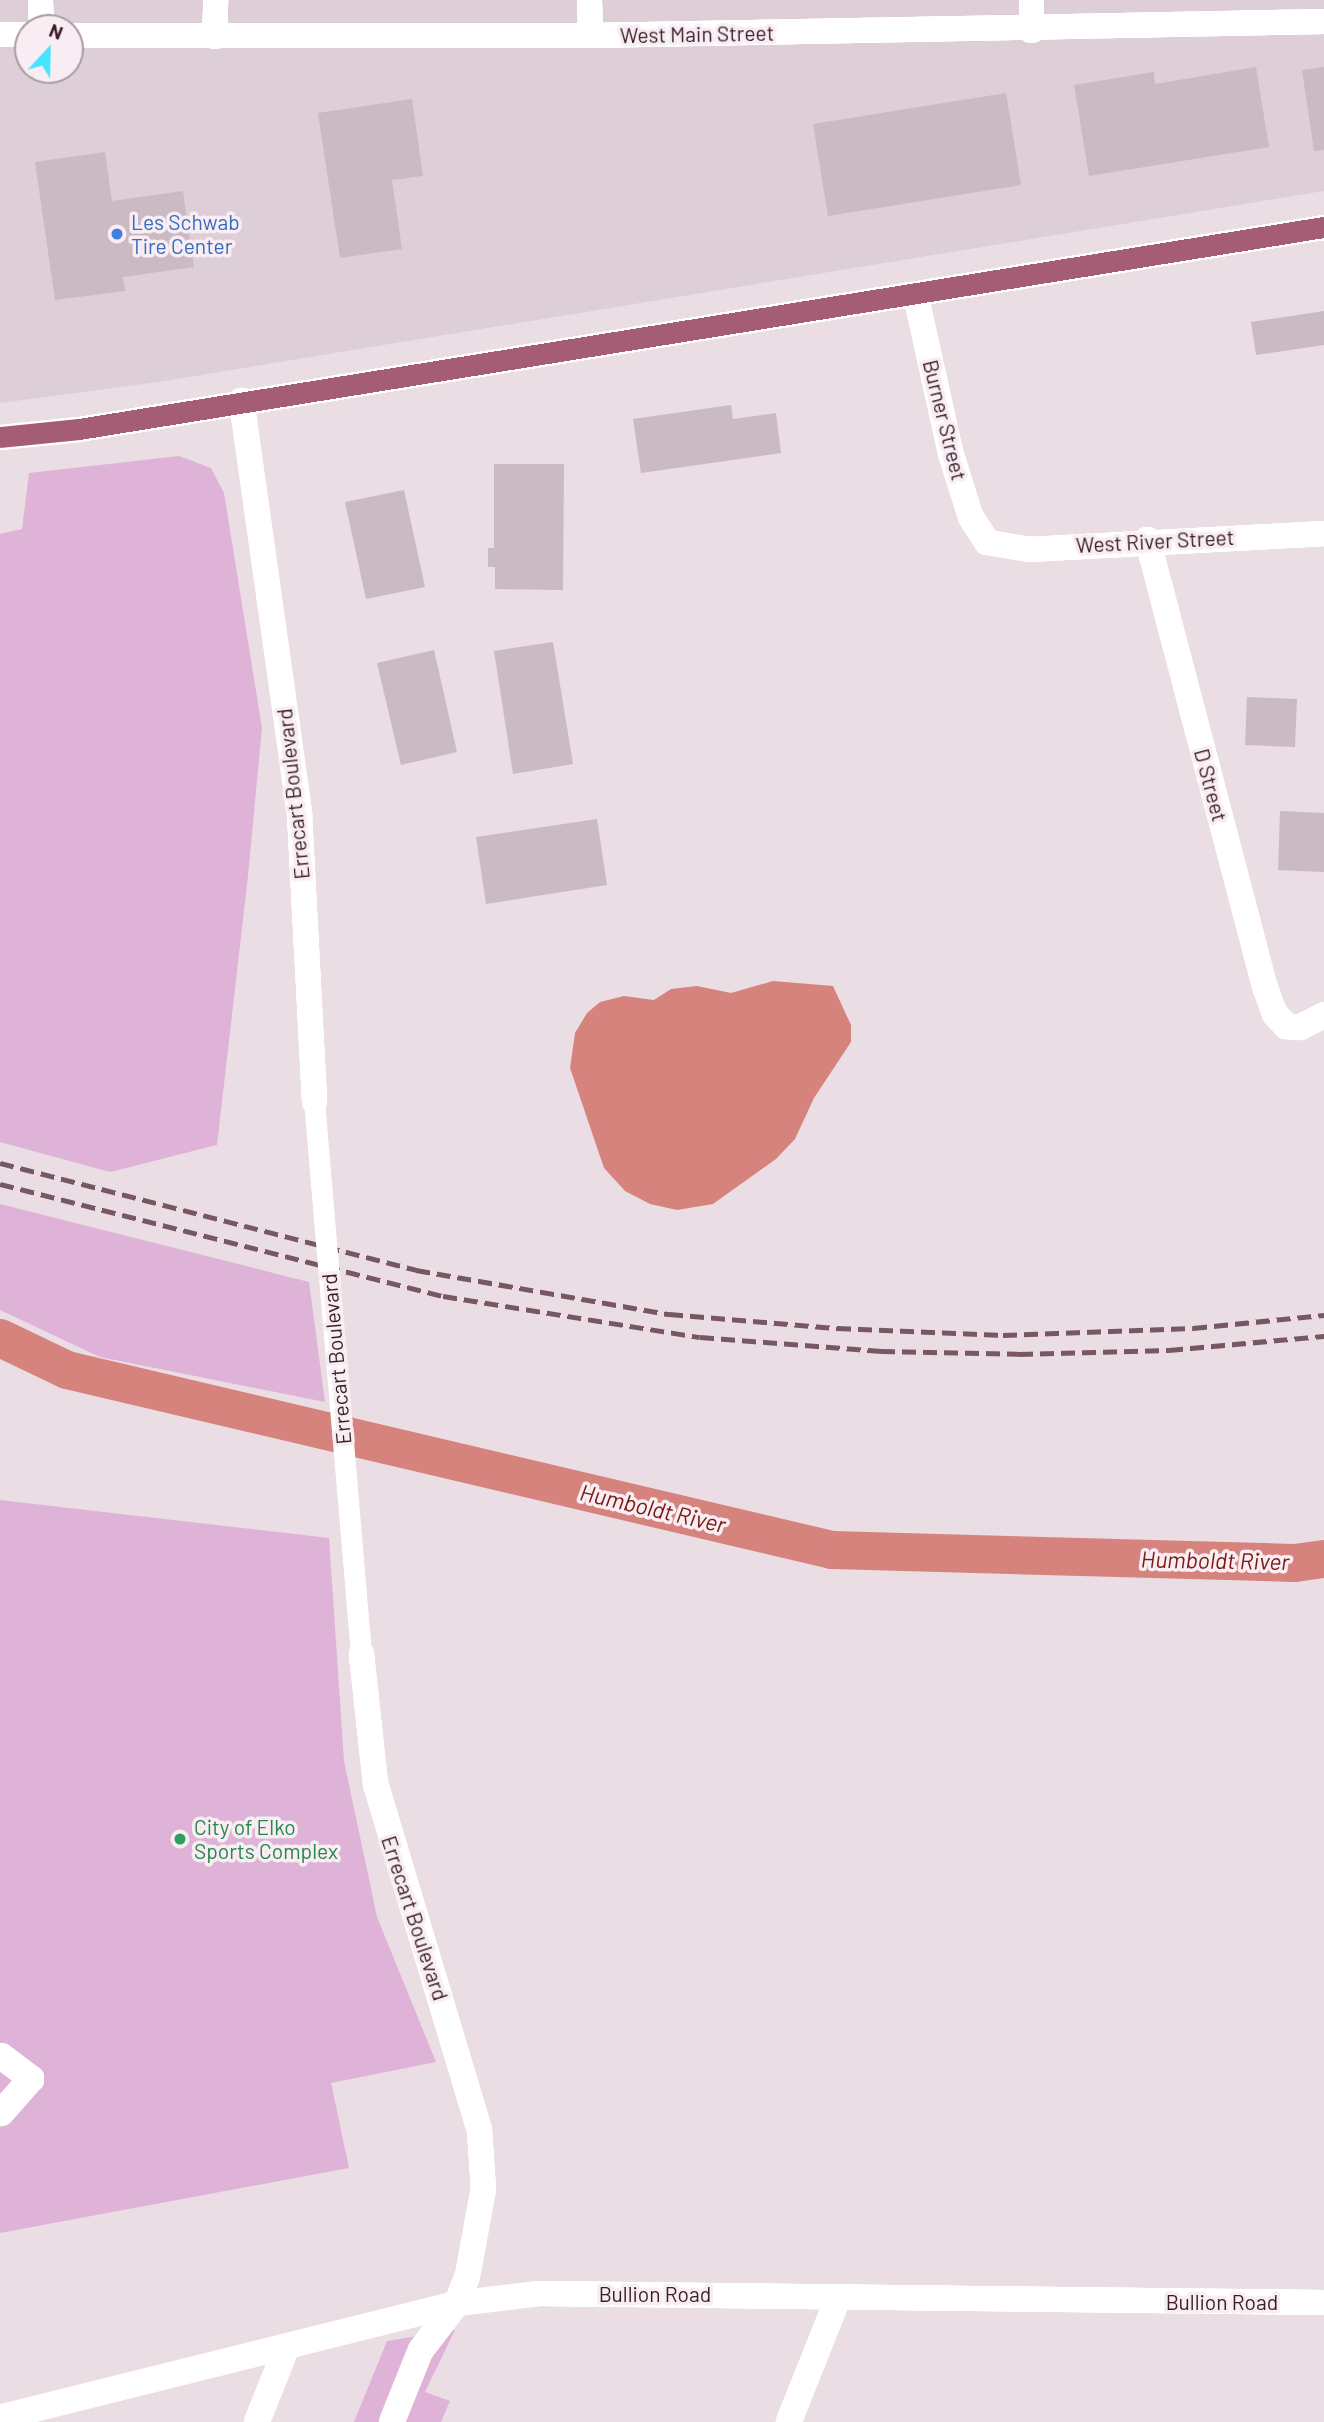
<!DOCTYPE html>
<html>
<head>
<meta charset="utf-8">
<style>
	body { margin:0 }
	#map { position:relative; width:1324px; height:2422px; overflow:hidden; background:#ebdde4; font-family:Barlow,sans-serif }
	div>[style] { position:absolute }
	[style*='--x'] { left:calc(var(--x)*1px); top:calc(var(--y)*1px); width:calc(var(--w)*1px); rotate:calc(var(--a)*1deg) }
	.built>* { inset:0; background:#deced7 }
	.green>* { inset:0; background:#dfb3d7 }
	.water>* { inset:0; background:#d6837e }
	.river>* { height:38px; margin:-19px; padding:0 19px; transform-origin:19px; border-radius:19px; background:#d6837e }
	.building>* { inset:0; background:#cbb9c3 }
	.roads { filter:drop-shadow(2px 0 #fff) drop-shadow(-2px 0 #fff) drop-shadow(0 2px #fff) drop-shadow(0 -2px #fff) }
	.minor>* { height:21px; margin:-10.5px; padding:0 10.5px; transform-origin:10.5px; border-radius:10.5px; background:#fff }
	.major>* { height:21px; margin:-10.5px; padding:0 10.5px; transform-origin:10.5px; border-radius:10.5px; background:#a55d76 }
	.rail>* { height:5px; margin-top:-2.5px; transform-origin:0; background:repeating-linear-gradient(90deg,#775763 0 14px,transparent 0 21px) }
	.minor-bridge>* { height:21px; margin:-10.5px; padding:0 10.5px; transform-origin:10.5px; border-radius:10.5px; background:#fff }
	.dots>* { width:19px; height:19px; translate:-50% -50%; box-sizing:border-box; border:4px solid #f7edf3; border-radius:50% }
	span { translate:-50% -50%; white-space:nowrap; text-align:center; line-height:1.15; -webkit-text-stroke:7px #f7edf3; paint-order:stroke }
	.street-label { font-size:21px; color:#3b1d28 }
	.shop-label { font-size:21px; color:#366cbe }
	.left { translate:0 -50%; text-align:left }
	.leisure-label { font-size:21px; color:#27864d }
	.water-label { font-size:23px; color:#7c1a12; font-style:italic }
	.north { position:absolute; left:14px; top:14px; width:70px; height:70px; box-sizing:border-box; background:#f7edf3; border:2px solid #ac9aa2; border-radius:50%; rotate:22deg; font-size:19px; font-weight:700; line-height:28px; text-align:center; color:#3b1d28 }
	.north::after { content:''; display:block; margin:auto; width:24px; height:32px; background:#46e4ff; clip-path:polygon(50% 0,100% 100%,50% 72%,0 100%) }
</style>
</head>
<body>
<div id="map">
	<div class="built">
		<i style="clip-path:polygon(evenodd,0 0,1324px 0,1324px 191px,158px 382px,0 403px,0 0,28px 28px,70px 28px,70px 70px,28px 70px,28px 28px)"></i>
	</div>
	<div class="green">
		<i style="clip-path:polygon(179px 456px,211px 468px,224px 493px,262px 728px,248px 876px,217px 1145px,110px 1172px,0 1142px,0 534px,22px 529px,29px 473px)"></i>
		<i style="clip-path:polygon(0 1204px,309px 1282px,325px 1402px,100px 1357px,0 1310px)"></i>
		<i style="clip-path:polygon(0 1500px,329px 1538px,344px 1761px,377px 1917px,436px 2062px,331px 2083px,349px 2168px,0 2233px)"></i>
		<i style="clip-path:polygon(455px 2330px,425px 2392px,450px 2401px,441px 2422px,354px 2422px,387px 2341px)"></i>
	</div>
	<div class="water">
		<i style="clip-path:polygon(773px 981px,833px 986px,851px 1025px,851px 1042px,814px 1098px,795px 1139px,776px 1159px,713px 1204px,677px 1210px,650px 1204px,625px 1191px,604px 1168px,570px 1068px,575px 1033px,587px 1013px,600px 1002px,624px 996px,654px 1000px,671px 989px,697px 986px,731px 993px)"></i>
	</div>
	<div class="river">
		<i style="--x:0;--y:1338;--w:74;--a:25.5"></i>
		<i style="--x:67;--y:1370;--w:786;--a:13.24"></i>
		<i style="--x:832;--y:1550;--w:463;--a:1.6"></i>
		<i style="--x:1295;--y:1563;--w:29;--a:-8"></i>
	</div>
	<div class="building">
		<i style="clip-path:polygon(1256px 67px,1269px 147px,1089px 176px,1074px 85px,1154px 72px,1155px 84px)"></i>
		<i style="clip-path:polygon(1324px 67px,1324px 150px,1314px 151px,1302px 70px)"></i>
		<i style="clip-path:polygon(1006px 93px,1021px 185px,828px 216px,813px 124px)"></i>
		<i style="clip-path:polygon(412px 99px,423px 176px,392px 180px,402px 249px,340px 258px,318px 113px)"></i>
		<i style="clip-path:polygon(105px 152px,112px 201px,183px 191px,194px 267px,123px 277px,125px 291px,55px 300px,35px 162px)"></i>
		<i style="clip-path:polygon(1324px 311px,1324px 345px,1256px 355px,1251px 322px)"></i>
		<i style="clip-path:polygon(731px 405px,733px 419px,776px 413px,781px 453px,641px 473px,633px 419px)"></i>
		<i style="clip-path:polygon(494px 464px,564px 464px,563px 590px,495px 589px,495px 567px,488px 567px,488px 548px,494px 548px)"></i>
		<i style="clip-path:polygon(404px 490px,425px 587px,366px 599px,345px 502px)"></i>
		<i style="clip-path:polygon(553px 642px,573px 764px,513px 774px,494px 651px)"></i>
		<i style="clip-path:polygon(434px 650px,457px 752px,401px 765px,377px 663px)"></i>
		<i style="clip-path:polygon(1247px 697px,1297px 699px,1295px 747px,1245px 745px)"></i>
		<i style="clip-path:polygon(1280px 811px,1324px 813px,1324px 872px,1278px 870px)"></i>
		<i style="clip-path:polygon(597px 819px,607px 885px,486px 904px,476px 837px)"></i>
	</div>
	<div class="roads">
		<div class="minor">
			<i style="--x:40;--y:0;--w:28;--a:88"></i>
			<i style="--x:589;--y:0;--w:35;--a:88"></i>
			<i style="--x:1031;--y:0;--w:30;--a:90"></i>
			<i style="--x:0;--y:34;--w:28;--a:0"></i>
			<i style="--x:70;--y:35;--w:520;--a:0"></i>
			<i style="--x:590;--y:35;--w:734;--a:-1.09"></i>
			<i style="--x:214;--y:36;--w:36;--a:-88"></i>
			<i style="--x:915;--y:294;--w:162;--a:77.5"></i>
			<i style="--x:950;--y:452;--w:67;--a:72.6"></i>
			<i style="--x:970;--y:516;--w:31;--a:57"></i>
			<i style="--x:987;--y:542;--w:44;--a:9.2"></i>
			<i style="--x:1030;--y:549;--w:294;--a:-3.1"></i>
			<i style="--x:241;--y:400;--w:418;--a:82"></i>
			<i style="--x:299;--y:814;--w:287;--a:87"></i>
			<i style="--x:1147;--y:539;--w:464;--a:75.3"></i>
			<i style="--x:1265;--y:988;--w:27;--a:70"></i>
			<i style="--x:1274;--y:1013;--w:18;--a:47"></i>
			<i style="--x:1286;--y:1026;--w:13;--a:4"></i>
			<i style="--x:1299;--y:1027;--w:28;--a:-27"></i>
			<i style="--x:361;--y:1654;--w:130;--a:83.8"></i>
			<i style="--x:375;--y:1783;--w:362;--a:73.3"></i>
			<i style="--x:479;--y:2130;--w:58;--a:86.1"></i>
			<i style="--x:483;--y:2188;--w:88;--a:100.4"></i>
			<i style="--x:467;--y:2275;--w:30;--a:111"></i>
			<i style="--x:456;--y:2303;--w:59;--a:127.5"></i>
			<i style="--x:420;--y:2350;--w:78;--a:111.9"></i>
			<i style="--x:0;--y:2055;--w:39;--a:37"></i>
			<i style="--x:31;--y:2078;--w:47;--a:131.5"></i>
			<i style="--x:0;--y:2417;--w:470;--a:-14"></i>
			<i style="--x:456;--y:2303;--w:84;--a:-6.9"></i>
			<i style="--x:539;--y:2293;--w:785;--a:0.66"></i>
			<i style="--x:256;--y:2422;--w:81;--a:-68.2"></i>
			<i style="--x:788;--y:2422;--w:132;--a:-68.3"></i>
		</div>
		<div class="major">
			<i style="--x:0;--y:437;--w:79;--a:-5.8"></i>
			<i style="--x:79;--y:429;--w:1261;--a:-9.22"></i>
		</div>
	</div>
	<div class="rail">
		<i style="--x:0;--y:1163;--w:430;--a:14.4"></i>
		<i style="--x:416;--y:1270;--w:257;--a:9.9"></i>
		<i style="--x:669;--y:1314;--w:169;--a:4.8"></i>
		<i style="--x:837;--y:1328;--w:166;--a:2.4"></i>
		<i style="--x:1003;--y:1335;--w:190;--a:-2.1"></i>
		<i style="--x:1193;--y:1328;--w:132;--a:-5.7"></i>
		<i style="--x:0;--y:1184;--w:457;--a:14.2"></i>
		<i style="--x:443;--y:1296;--w:260;--a:9.1"></i>
		<i style="--x:700;--y:1337;--w:182;--a:4.4"></i>
		<i style="--x:881;--y:1351;--w:138;--a:1.2"></i>
		<i style="--x:1019;--y:1354;--w:150;--a:-1.5"></i>
		<i style="--x:1169;--y:1350;--w:156;--a:-5.2"></i>
	</div>
	<div class="minor-bridge">
		<i style="--x:314;--y:1101;--w:555;--a:85.14"></i>
	</div>
	<div class="dots">
		<i style="left:117px;top:234px;background:#3f7fe0"></i>
		<i style="left:180px;top:1839px;background:#2e9e5b"></i>
	</div>
	<div class="street-label">
		<span style="left:697px;top:34px;rotate:-1deg">West Main Street</span>
		<span style="left:945px;top:420px;rotate:76deg">Burner Street</span>
		<span style="left:1155px;top:541px;rotate:-3deg">West River Street</span>
		<span style="left:1211px;top:785px;rotate:75deg">D Street</span>
		<span style="left:293px;top:794px;rotate:-96deg">Errecart Boulevard</span>
		<span style="left:336px;top:1359px;rotate:-95deg">Errecart Boulevard</span>
		<span style="left:415px;top:1918px;rotate:72deg">Errecart Boulevard</span>
		<span style="left:655px;top:2294px">Bullion Road</span>
		<span style="left:1222px;top:2302px">Bullion Road</span>
	</div>
	<div class="shop-label">
		<span class="left" style="left:131px;top:234px">Les Schwab<br>Tire Center</span>
	</div>
	<div class="leisure-label">
		<span class="left" style="left:194px;top:1839px">City of Elko<br>Sports Complex</span>
	</div>
	<div class="water-label">
		<span style="left:653px;top:1508px;rotate:13deg">Humboldt River</span>
		<span style="left:1215px;top:1560px;rotate:1deg">Humboldt River</span>
	</div>
	<div class="north">N</div>
</div>
</body>
</html>
